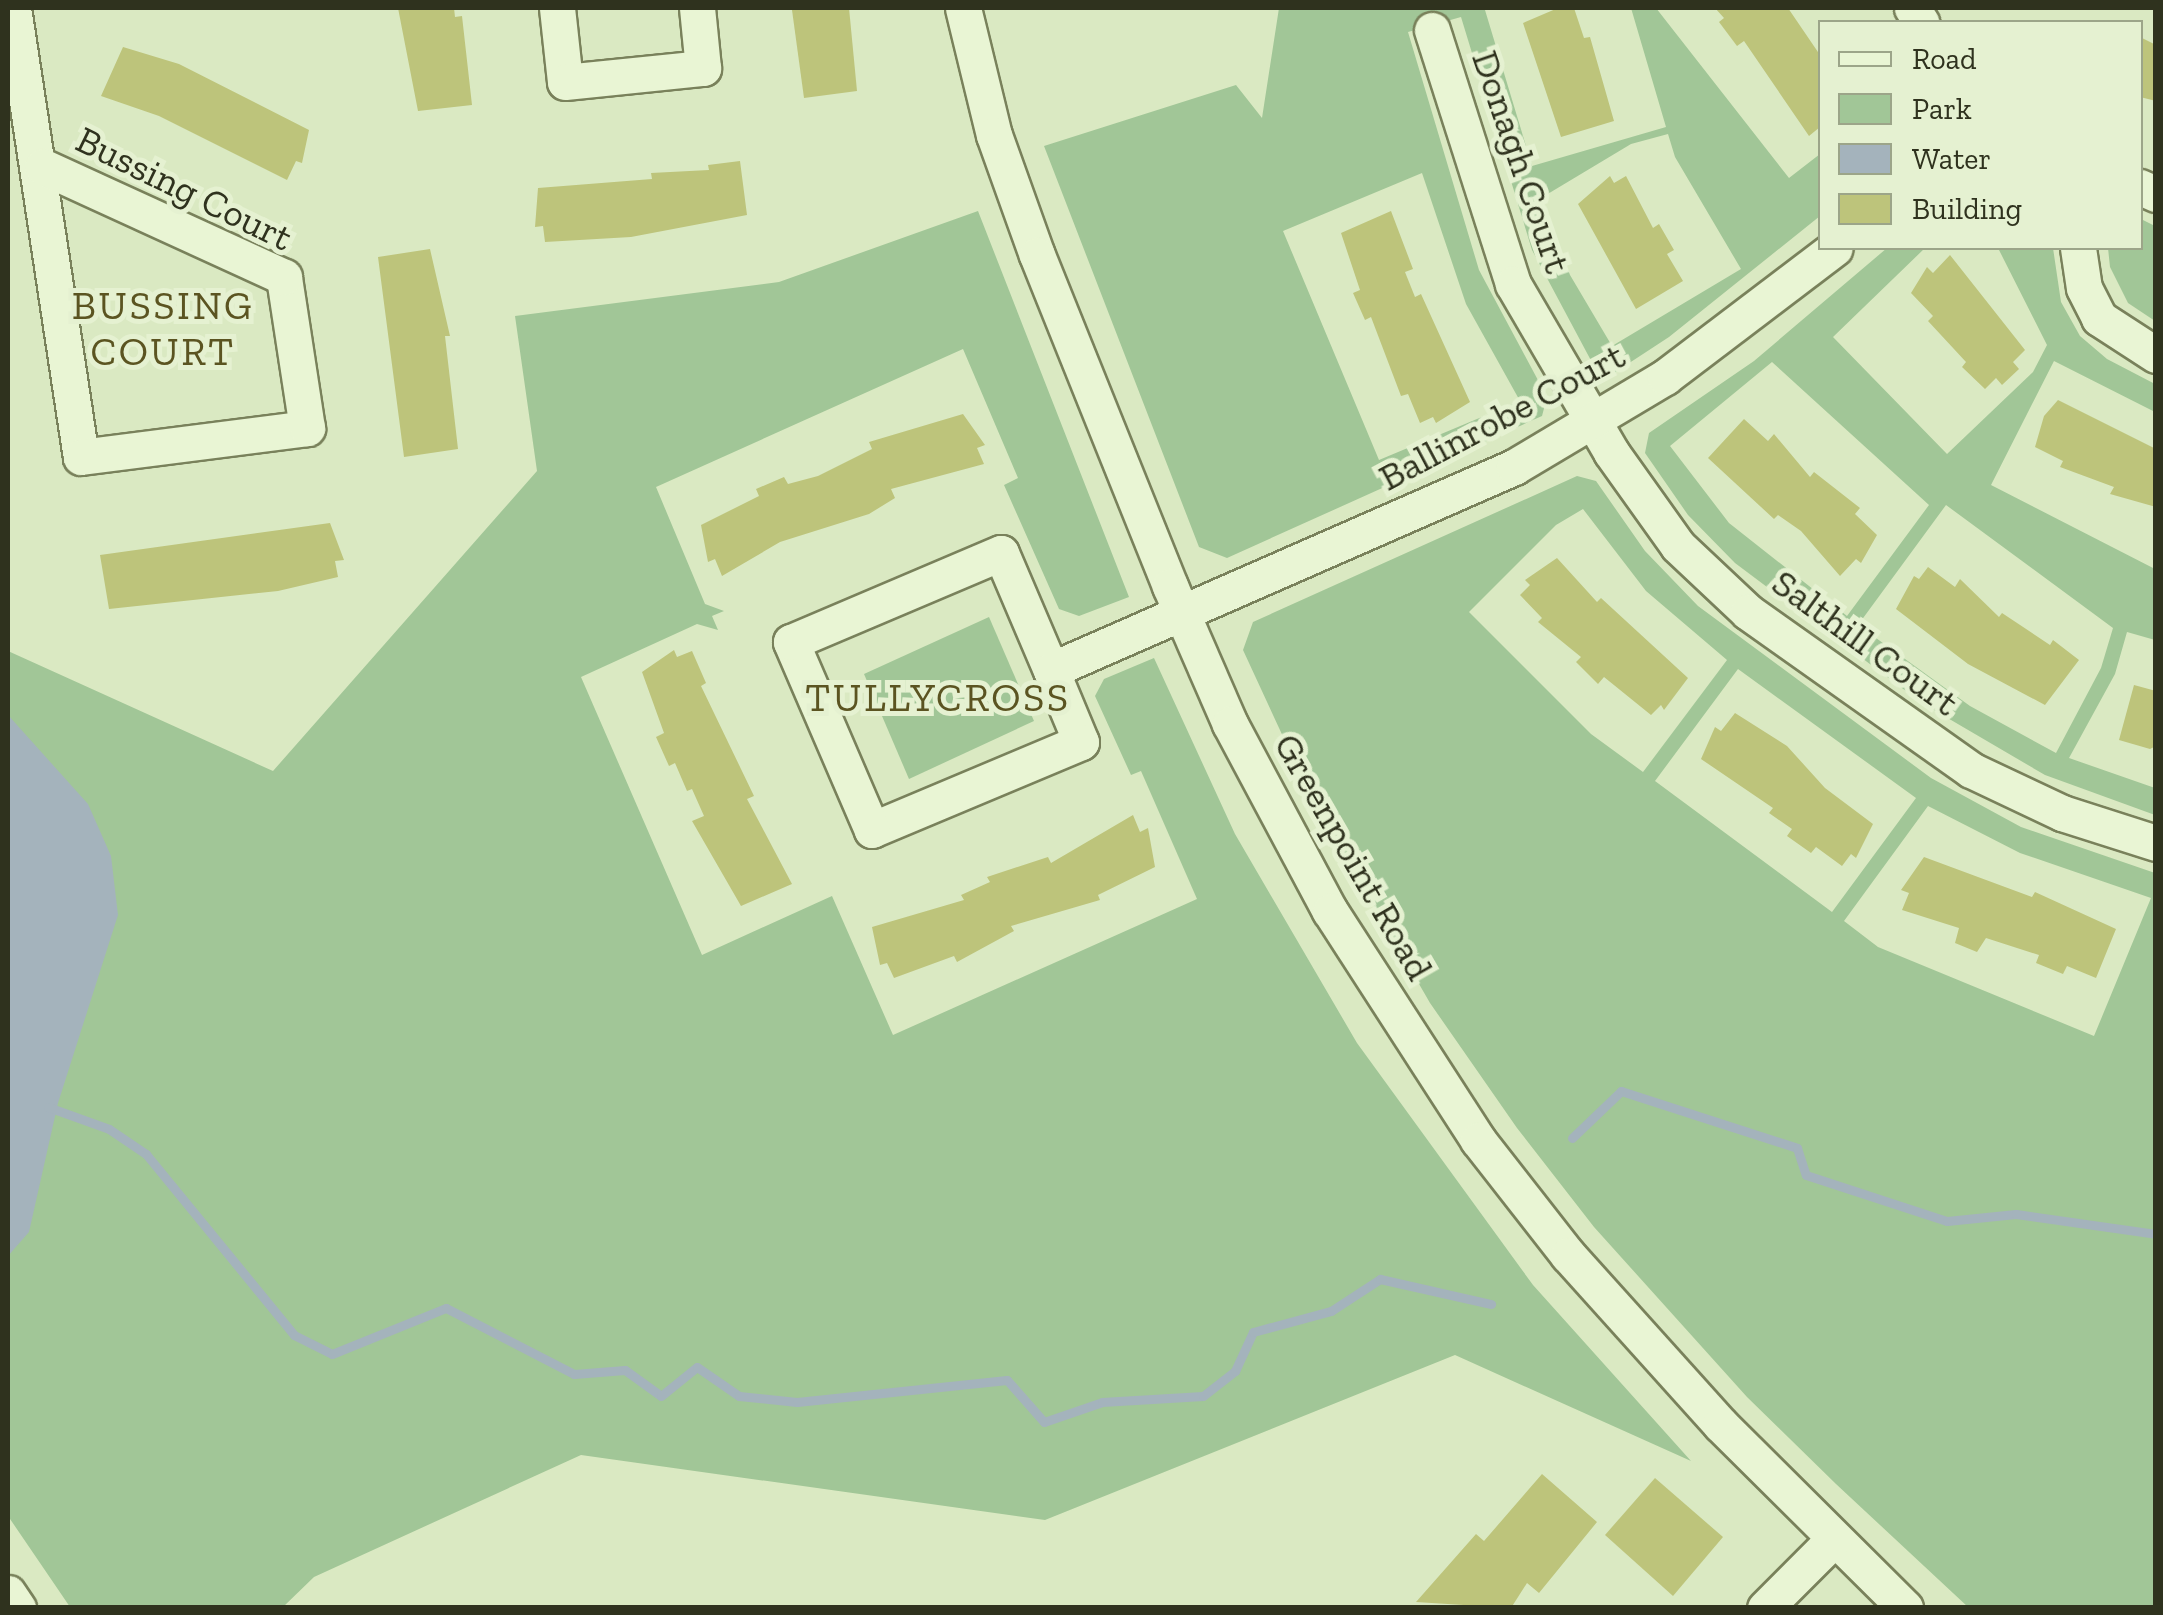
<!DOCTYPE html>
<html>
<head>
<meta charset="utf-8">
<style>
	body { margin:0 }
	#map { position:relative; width:2163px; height:1615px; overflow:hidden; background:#dae9c2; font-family:"Zilla Slab",serif }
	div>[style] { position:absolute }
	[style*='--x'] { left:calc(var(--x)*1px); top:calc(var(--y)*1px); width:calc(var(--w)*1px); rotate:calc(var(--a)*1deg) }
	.green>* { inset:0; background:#a1c697 }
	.water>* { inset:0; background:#a4b3bc }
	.stream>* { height:9px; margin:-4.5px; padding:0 4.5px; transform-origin:4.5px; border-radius:4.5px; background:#a4b3bc }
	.building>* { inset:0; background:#bdc47b }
	.roads { filter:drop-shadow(2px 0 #79815b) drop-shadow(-2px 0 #79815b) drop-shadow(0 2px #79815b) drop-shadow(0 -2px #79815b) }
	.street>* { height:35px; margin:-17.5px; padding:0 17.5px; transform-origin:17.5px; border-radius:17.5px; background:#e9f5d4 }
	span { translate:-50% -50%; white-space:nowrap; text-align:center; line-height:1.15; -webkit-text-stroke:10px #e5f1d1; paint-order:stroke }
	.street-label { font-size:38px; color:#2f321e }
	.neighbourhood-label { font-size:40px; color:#5b5421; letter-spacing:2.5px }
	.frame { position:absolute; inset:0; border:10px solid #2f321e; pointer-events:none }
	.legend { position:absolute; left:1818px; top:20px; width:325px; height:230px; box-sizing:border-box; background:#e5f1d1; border:2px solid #9ca589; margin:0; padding:12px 18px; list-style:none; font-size:30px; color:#2f321e }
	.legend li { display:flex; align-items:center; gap:20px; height:50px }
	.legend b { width:50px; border:2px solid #9ca589 }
</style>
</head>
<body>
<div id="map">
	<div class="green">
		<i style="clip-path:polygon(evenodd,1279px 8px,1491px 8px,1485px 10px,1532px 166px,1666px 127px,1631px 8px,1656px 8px,1789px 178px,1820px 154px,1820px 216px,1669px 337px,1614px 373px,1595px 368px,1532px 250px,1461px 17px,1408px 32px,1479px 270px,1547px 397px,1542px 416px,1227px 558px,1199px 547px,1044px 146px,1236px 85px,1262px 118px,1279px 8px,1668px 134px,1675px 157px,1741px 269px,1612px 346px,1570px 275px,1541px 198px,1631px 144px,1668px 134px,1279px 8px,1422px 173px,1466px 304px,1520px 401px,1379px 460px,1283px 231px,1422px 173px)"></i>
		<i style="clip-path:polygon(978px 211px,1129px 597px,1079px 616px,1059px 609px,1004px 485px,1018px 478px,963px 349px,656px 487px,705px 604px,724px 611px,712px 616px,718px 630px,697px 624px,581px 677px,702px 955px,832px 896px,893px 1035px,1197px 899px,1141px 771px,1131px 775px,1095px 696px,1104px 679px,1154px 658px,1235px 834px,1357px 1043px,1533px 1285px,1691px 1461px,1455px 1355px,1045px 1520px,581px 1455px,314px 1577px,283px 1607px,70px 1607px,8px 1516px,8px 651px,273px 771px,537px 471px,515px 316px,779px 282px)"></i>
		<i style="clip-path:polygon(2141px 219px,2155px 226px,2155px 321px,2128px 303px,2110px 267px,2108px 248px,2140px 248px)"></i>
		<i style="clip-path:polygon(evenodd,1887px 248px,1925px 248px,1833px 337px,1947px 454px,2033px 372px,2047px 345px,1998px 248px,2053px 248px,2061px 302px,2080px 336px,2107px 359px,2155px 384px,2155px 412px,2054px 361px,1991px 485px,2155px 569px,2155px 640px,2127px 632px,2115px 674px,2069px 758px,2155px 788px,2155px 815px,2045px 775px,1922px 703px,1735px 563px,1688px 515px,1645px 453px,1649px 433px,1754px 361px,1887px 248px,1772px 362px,1929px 505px,1847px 616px,1729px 523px,1670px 446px,1772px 362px,1887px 248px,1946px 505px,2113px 628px,2101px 668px,2056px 753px,1970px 706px,1858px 625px,1946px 505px)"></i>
		<i style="clip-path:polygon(evenodd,1577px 476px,1596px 481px,1645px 551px,1698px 606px,1931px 778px,2021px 827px,2155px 873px,2155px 1607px,1968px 1607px,1836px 1484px,1747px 1397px,1594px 1227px,1517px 1128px,1430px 1003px,1310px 795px,1243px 650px,1253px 622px,1577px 476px,1583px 509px,1646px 591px,1727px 660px,1643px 772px,1591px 734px,1469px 612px,1556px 525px,1583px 509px,1577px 476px,1738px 669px,1916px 798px,1832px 912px,1655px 781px,1738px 669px,1577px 476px,1928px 806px,2020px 853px,2151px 898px,2094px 1036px,1878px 947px,1844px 921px,1928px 806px)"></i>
		<i style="clip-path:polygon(989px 617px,1034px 721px,909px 779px,864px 674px)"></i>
	</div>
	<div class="water">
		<i style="clip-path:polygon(8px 715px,88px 804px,111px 856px,118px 915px,58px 1103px,29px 1232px,8px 1256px)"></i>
	</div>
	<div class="stream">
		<i style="--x:48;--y:1107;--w:65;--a:19.8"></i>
		<i style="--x:109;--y:1129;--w:45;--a:34"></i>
		<i style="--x:146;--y:1154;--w:234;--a:50.7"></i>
		<i style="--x:294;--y:1335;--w:42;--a:26.6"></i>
		<i style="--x:332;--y:1354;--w:123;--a:-22"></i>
		<i style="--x:446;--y:1308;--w:144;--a:27.3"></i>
		<i style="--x:574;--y:1374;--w:51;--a:-4.5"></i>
		<i style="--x:625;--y:1370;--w:44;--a:35.8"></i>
		<i style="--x:661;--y:1396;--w:46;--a:-38.9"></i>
		<i style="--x:697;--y:1367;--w:51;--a:34.6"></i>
		<i style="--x:739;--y:1396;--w:58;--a:5.9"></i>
		<i style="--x:797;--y:1402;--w:211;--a:-6"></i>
		<i style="--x:1007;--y:1380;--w:56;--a:48.6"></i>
		<i style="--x:1044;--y:1422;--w:61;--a:-19"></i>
		<i style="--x:1102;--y:1402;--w:101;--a:-3.4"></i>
		<i style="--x:1203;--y:1396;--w:41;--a:-38"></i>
		<i style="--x:1235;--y:1371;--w:43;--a:-65.2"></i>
		<i style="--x:1253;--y:1332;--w:81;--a:-15.1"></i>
		<i style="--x:1331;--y:1311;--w:59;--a:-33.1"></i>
		<i style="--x:1380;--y:1279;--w:114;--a:12.7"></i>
		<i style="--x:1572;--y:1138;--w:68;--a:-43.8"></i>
		<i style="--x:1621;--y:1091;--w:185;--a:17.9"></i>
		<i style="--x:1797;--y:1148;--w:28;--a:72"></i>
		<i style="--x:1806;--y:1175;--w:148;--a:18.1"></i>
		<i style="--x:1947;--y:1221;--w:69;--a:-5.8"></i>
		<i style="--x:2016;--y:1214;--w:141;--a:8.1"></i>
	</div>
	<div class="building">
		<i style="clip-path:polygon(398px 8px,454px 8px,455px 17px,462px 16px,472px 105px,418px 111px)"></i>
		<i style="clip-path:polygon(849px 8px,857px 91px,804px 98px,792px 10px)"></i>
		<i style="clip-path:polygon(1558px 8px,1574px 8px,1584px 38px,1590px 37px,1614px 121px,1561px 137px,1523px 23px)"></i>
		<i style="clip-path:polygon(1715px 8px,1788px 8px,1820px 55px,1820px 127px,1809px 136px,1744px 41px,1737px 46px,1719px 22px,1724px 18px)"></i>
		<i style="clip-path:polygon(2140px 37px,2156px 45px,2156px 101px,2140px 97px)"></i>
		<i style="clip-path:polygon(123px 47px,179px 64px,309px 130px,302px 163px,296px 161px,287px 180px,159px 116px,101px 96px)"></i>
		<i style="clip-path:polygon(740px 161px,747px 215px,631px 237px,545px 242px,543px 226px,535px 227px,538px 188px,652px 179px,651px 173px,709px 170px,708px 165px)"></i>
		<i style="clip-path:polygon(1610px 176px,1614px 183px,1626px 176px,1653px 228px,1659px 224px,1674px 250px,1667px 254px,1683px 281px,1636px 309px,1578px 204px)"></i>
		<i style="clip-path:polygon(1391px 211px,1413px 269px,1405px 272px,1415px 297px,1421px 294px,1470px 402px,1436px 423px,1433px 417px,1420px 423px,1408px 394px,1401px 396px,1371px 317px,1365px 320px,1353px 293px,1360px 290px,1341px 233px)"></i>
		<i style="clip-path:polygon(430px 249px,450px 336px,445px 336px,458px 449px,404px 457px,378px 257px)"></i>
		<i style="clip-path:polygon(1950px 255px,2025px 350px,2013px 362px,2019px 369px,2002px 385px,1996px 378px,1985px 389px,1962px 367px,1966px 362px,1928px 321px,1933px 316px,1911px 293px,1927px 267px,1933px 273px)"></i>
		<i style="clip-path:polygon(2058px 400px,2156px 449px,2156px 507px,2110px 494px,2114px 487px,2060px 467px,2063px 461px,2035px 447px,2044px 416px)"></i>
		<i style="clip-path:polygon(963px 414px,985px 445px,977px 448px,984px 464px,891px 489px,895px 498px,869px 514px,780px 542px,722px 576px,715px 559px,708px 562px,701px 525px,759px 496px,756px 489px,784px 477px,788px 484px,818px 476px,872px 449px,869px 442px)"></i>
		<i style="clip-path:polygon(1744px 419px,1768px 441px,1774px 434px,1810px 477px,1814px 472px,1860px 508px,1855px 514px,1877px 535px,1861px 563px,1856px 559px,1840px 576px,1801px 531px,1778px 515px,1774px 519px,1708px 458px)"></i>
		<i style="clip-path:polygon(330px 523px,344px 560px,335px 561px,338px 577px,278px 591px,109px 609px,100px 555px)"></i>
		<i style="clip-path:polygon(1557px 558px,1597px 602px,1601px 598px,1688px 678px,1664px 710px,1661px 705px,1651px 715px,1604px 677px,1598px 684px,1576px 662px,1581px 657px,1538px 622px,1542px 618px,1520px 595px,1530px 585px,1525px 580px)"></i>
		<i style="clip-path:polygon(1928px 567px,1955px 587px,1960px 579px,1999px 617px,2002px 613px,2050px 645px,2053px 640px,2079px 660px,2045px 705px,1968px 664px,1896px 609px,1914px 576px,1919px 579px)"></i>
		<i style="clip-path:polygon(674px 650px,677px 657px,692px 651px,706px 683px,701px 686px,754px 796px,747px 799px,792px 884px,741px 906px,692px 821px,704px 816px,692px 789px,687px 791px,675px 763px,669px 766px,656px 737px,664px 733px,642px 672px)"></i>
		<i style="clip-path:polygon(2134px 685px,2156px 691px,2156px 746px,2150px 749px,2119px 740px)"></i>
		<i style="clip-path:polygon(1735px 713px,1787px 746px,1825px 788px,1873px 824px,1856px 858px,1851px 854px,1842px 866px,1816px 847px,1811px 853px,1787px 836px,1792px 829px,1769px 813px,1773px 808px,1701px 759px,1715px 727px,1721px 731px)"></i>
		<i style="clip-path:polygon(1133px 815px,1140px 832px,1148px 828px,1155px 867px,1098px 895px,1100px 900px,1011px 926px,1014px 931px,957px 962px,954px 956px,894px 978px,887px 963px,880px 965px,872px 927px,964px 900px,961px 895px,990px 882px,987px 877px,1048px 857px,1051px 863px)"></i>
		<i style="clip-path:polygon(1924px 857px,2032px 897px,2035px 892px,2116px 929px,2096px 978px,2067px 966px,2063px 974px,2036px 963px,2039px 955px,1986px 938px,1977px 952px,1955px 943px,1959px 928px,1902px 910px,1909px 893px,1901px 890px)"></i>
		<i style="clip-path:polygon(1542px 1474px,1597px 1522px,1539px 1593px,1527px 1583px,1511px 1608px,1416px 1602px,1476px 1534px,1484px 1541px)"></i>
		<i style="clip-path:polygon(1655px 1478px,1723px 1537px,1673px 1596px,1605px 1535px)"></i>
	</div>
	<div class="roads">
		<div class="street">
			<i style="--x:13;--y:8;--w:454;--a:81.4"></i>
			<i style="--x:81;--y:457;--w:228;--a:-7.3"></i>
			<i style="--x:307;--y:428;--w:153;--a:-98.7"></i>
			<i style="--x:284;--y:277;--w:266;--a:-155.4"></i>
			<i style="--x:557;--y:8;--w:74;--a:83.8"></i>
			<i style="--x:565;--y:82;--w:139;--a:-5.8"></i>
			<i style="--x:703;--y:68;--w:60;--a:-95.7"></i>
			<i style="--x:963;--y:8;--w:131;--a:76.3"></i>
			<i style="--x:994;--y:135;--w:127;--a:70.3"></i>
			<i style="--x:1037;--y:255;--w:357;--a:68.1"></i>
			<i style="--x:1170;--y:586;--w:150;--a:66.5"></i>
			<i style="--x:1230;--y:724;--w:212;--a:61.9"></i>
			<i style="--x:1330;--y:911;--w:273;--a:57.1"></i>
			<i style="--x:1478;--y:1140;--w:146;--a:52"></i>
			<i style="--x:1568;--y:1255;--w:227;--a:48"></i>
			<i style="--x:1720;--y:1424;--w:261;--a:44.8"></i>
			<i style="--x:1912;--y:8;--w:17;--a:57"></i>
			<i style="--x:1432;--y:30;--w:267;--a:72.3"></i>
			<i style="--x:1513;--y:284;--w:194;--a:59.7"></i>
			<i style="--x:1611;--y:452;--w:115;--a:54.5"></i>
			<i style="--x:1678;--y:546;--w:96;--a:43.3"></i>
			<i style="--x:1748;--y:612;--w:273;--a:35.3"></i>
			<i style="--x:1971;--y:770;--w:101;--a:25.3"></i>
			<i style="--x:2062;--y:813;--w:99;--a:17.7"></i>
			<i style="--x:2140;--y:187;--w:17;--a:24"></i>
			<i style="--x:2078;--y:248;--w:40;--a:81.5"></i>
			<i style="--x:2084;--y:288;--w:34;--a:63"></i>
			<i style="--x:2099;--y:318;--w:68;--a:33"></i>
			<i style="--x:1051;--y:670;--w:78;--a:67.4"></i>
			<i style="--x:1081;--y:742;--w:227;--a:157.2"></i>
			<i style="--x:872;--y:830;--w:205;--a:-113.3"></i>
			<i style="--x:791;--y:642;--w:228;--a:-23"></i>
			<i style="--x:1001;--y:553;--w:127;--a:66.9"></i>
			<i style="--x:1051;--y:670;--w:506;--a:-23.67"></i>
			<i style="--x:1514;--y:467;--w:176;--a:-30.8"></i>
			<i style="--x:1665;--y:377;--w:213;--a:-37.2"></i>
			<i style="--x:8;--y:1593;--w:18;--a:56"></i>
			<i style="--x:1765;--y:1608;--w:98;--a:-45"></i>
		</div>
	</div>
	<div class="street-label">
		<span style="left:1521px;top:162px;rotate:71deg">Donagh Court</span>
		<span style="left:184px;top:189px;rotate:26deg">Bussing Court</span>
		<span style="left:1502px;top:417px;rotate:-28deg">Ballinrobe Court</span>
		<span style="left:1865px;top:643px;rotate:36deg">Salthill Court</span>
		<span style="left:1353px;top:857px;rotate:60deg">Greenpoint Road</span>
	</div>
	<div class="neighbourhood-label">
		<span style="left:163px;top:328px">BUSSING<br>COURT</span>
		<span style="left:938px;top:697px">TULLYCROSS</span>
	</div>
	<div class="frame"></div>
	<ul class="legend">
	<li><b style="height:12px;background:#e9f5d4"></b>Road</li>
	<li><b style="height:28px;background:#a1c697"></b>Park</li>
	<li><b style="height:28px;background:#a4b3bc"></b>Water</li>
	<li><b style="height:28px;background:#bdc47b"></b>Building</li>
	</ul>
</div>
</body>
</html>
